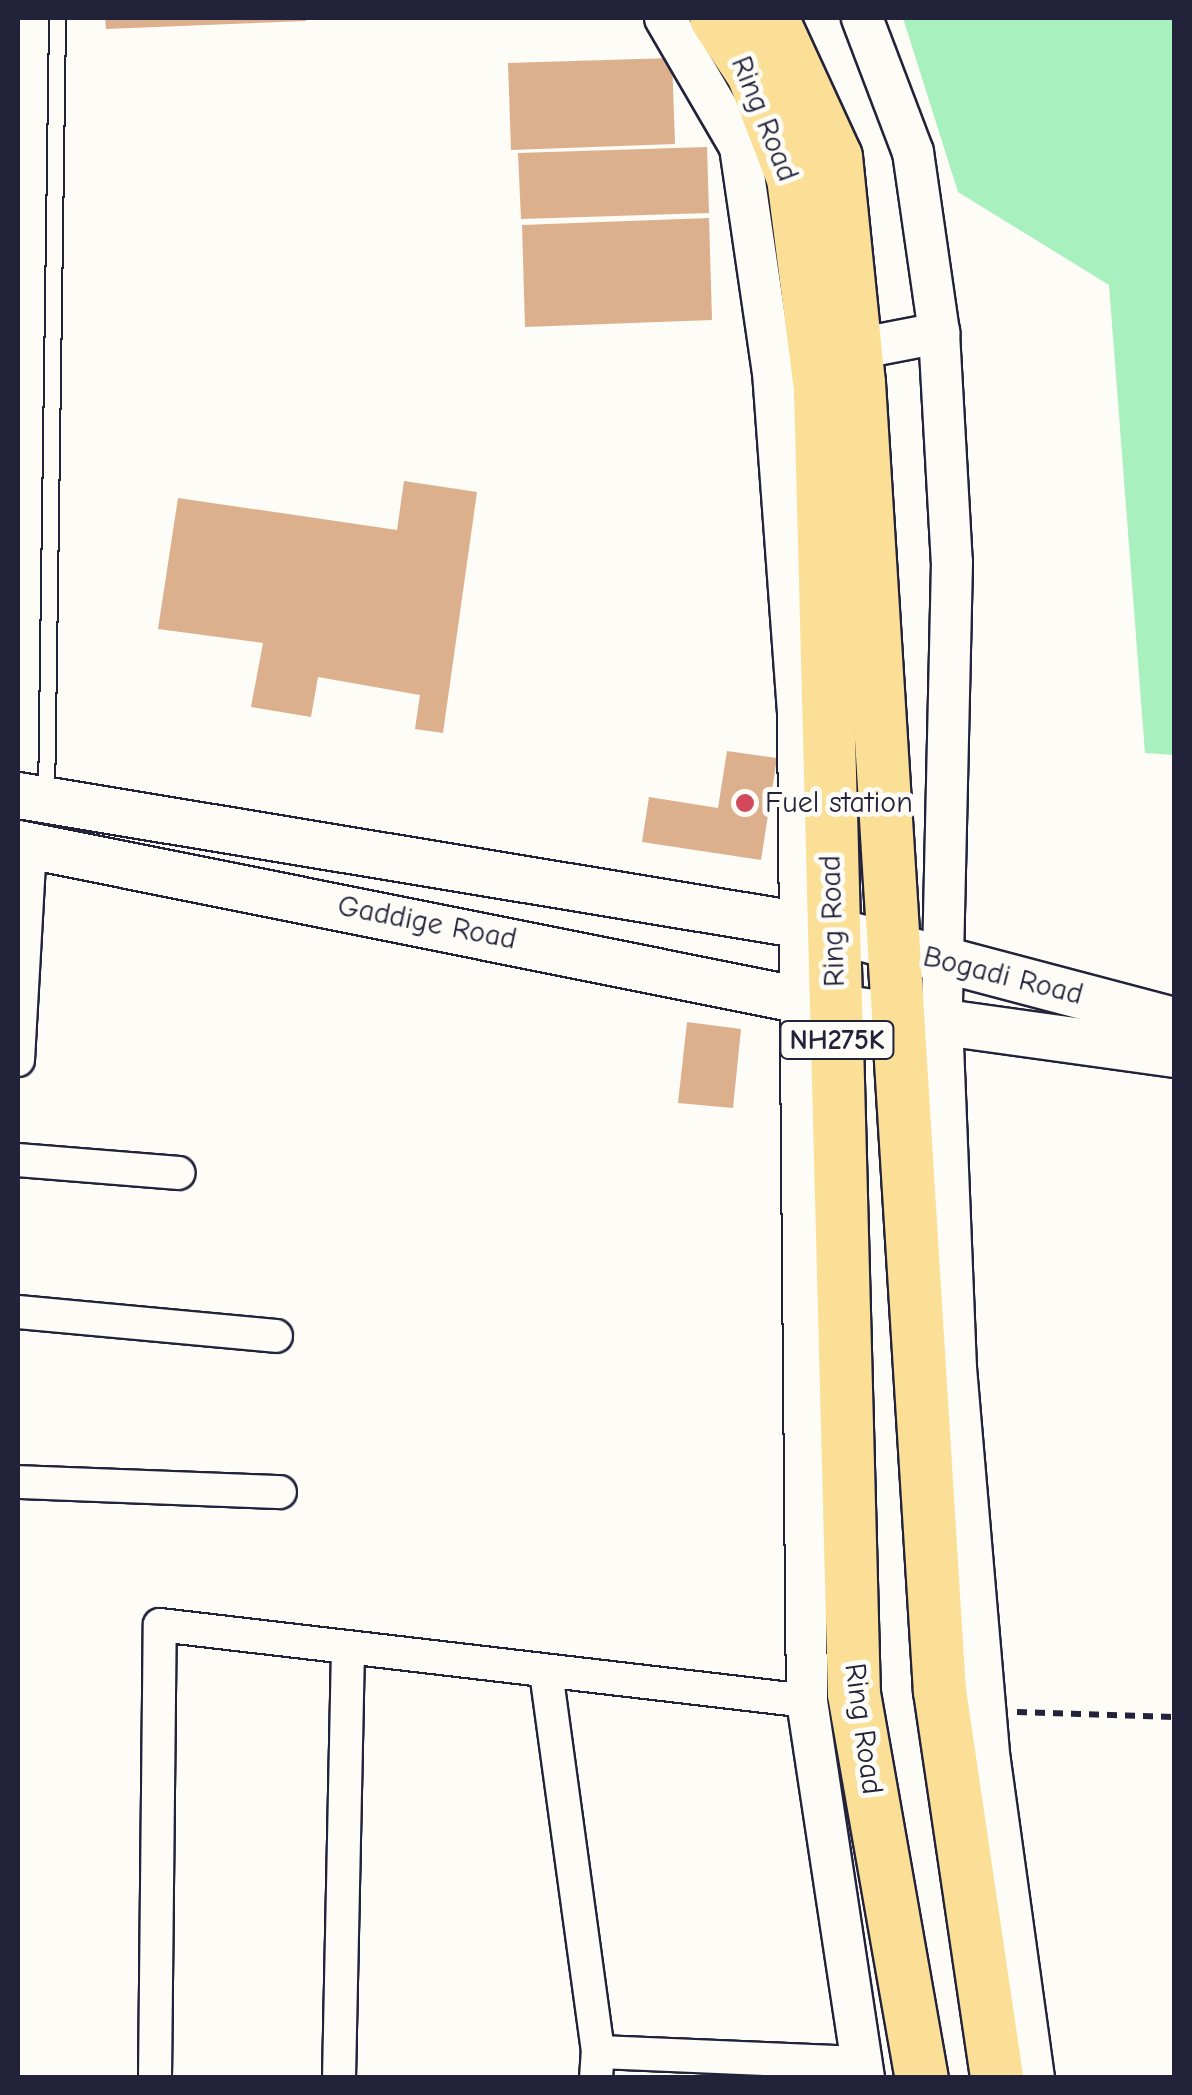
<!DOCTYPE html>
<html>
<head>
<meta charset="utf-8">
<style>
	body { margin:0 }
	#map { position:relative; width:1192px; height:2095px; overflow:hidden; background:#fdfcf7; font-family:"Comic Neue",sans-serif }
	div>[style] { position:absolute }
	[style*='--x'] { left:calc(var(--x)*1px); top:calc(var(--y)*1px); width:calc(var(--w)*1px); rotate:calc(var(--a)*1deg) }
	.green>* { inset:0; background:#a8f1bf }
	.building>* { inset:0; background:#dcb08d }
	.path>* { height:6px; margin-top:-3px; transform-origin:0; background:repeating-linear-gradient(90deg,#22223b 0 10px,transparent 0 18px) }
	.roads { filter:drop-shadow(2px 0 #22223b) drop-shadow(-2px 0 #22223b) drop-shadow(0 2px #22223b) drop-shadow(0 -2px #22223b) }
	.service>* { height:15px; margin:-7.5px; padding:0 7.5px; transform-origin:7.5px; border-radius:7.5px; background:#fdfcf7 }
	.minor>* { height:32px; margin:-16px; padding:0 16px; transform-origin:16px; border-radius:16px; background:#fdfcf7 }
	.tertiary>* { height:40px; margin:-20px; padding:0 20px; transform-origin:20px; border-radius:20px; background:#fdfcf7 }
	.secondary>* { height:45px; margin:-22.5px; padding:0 22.5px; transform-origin:22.5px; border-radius:22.5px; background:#fdfcf7 }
	.trunk>* { height:52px; margin:-26px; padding:0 26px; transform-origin:26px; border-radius:26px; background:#fbdf96 }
	.dots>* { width:28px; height:28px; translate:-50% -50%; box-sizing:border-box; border:5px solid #fdfcf7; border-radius:50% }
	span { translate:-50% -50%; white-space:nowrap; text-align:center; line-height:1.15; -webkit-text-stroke:10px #fdfcf7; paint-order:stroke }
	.shield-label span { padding:2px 8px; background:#fdfcf7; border:2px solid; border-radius:8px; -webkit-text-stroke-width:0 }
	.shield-label { font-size:28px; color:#22223b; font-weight:700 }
	.street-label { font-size:30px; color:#22223b }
	.poi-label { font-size:30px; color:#22223b }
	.left { translate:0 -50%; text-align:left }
	.frame { position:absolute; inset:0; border:20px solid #22223b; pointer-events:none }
</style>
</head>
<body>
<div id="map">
	<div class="green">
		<i style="clip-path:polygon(903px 18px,1174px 18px,1174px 755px,1145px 753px,1109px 285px,958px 192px)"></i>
	</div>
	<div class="building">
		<i style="clip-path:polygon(105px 18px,306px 18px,306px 21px,106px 29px)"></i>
		<i style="clip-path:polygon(672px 58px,675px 144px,511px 150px,508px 63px)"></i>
		<i style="clip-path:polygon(707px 147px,709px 213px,521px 219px,518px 153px)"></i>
		<i style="clip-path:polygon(709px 218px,712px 320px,525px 327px,522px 225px)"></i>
		<i style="clip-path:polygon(404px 481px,477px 492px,443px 733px,415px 729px,420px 695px,318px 677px,311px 717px,251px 707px,263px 643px,158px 629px,178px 498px,397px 530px)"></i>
		<i style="clip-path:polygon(727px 751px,777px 758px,761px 860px,642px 842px,649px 797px,718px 808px)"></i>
		<i style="clip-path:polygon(687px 1022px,741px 1029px,733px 1108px,678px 1103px)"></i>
	</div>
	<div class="path">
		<i style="--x:1017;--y:1712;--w:157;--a:1.8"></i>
	</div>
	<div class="roads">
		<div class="service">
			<i style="--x:46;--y:798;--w:780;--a:-89.19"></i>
		</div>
		<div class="minor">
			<i style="--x:18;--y:1060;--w:214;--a:-86.8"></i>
			<i style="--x:18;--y:1160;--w:161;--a:4.6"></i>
			<i style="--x:18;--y:1312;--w:259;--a:5.3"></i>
			<i style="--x:18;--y:1482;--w:262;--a:2.2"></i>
			<i style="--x:546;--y:1672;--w:384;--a:82.2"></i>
			<i style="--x:155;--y:2078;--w:453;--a:-89.4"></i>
			<i style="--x:160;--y:1625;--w:651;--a:6.7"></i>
			<i style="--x:339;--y:2078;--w:427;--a:-88.8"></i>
			<i style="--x:596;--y:2078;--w:26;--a:-86"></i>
			<i style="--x:598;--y:2052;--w:263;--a:2.4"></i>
		</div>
		<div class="tertiary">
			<i style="--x:665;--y:18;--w:149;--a:59.8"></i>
			<i style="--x:740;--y:147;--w:227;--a:81.7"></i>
			<i style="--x:773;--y:372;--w:345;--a:85.8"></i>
			<i style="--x:798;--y:716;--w:985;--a:89.48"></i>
			<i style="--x:807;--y:1701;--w:381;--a:81.4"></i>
			<i style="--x:862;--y:18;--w:143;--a:69.2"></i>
			<i style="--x:913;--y:152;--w:183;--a:81.8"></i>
			<i style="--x:939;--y:333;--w:229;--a:86.8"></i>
			<i style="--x:952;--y:562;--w:458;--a:91.3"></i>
			<i style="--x:942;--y:1020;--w:348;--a:87.7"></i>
			<i style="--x:956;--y:1368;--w:394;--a:85.1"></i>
			<i style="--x:990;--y:1761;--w:320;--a:82.1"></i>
			<i style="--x:856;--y:349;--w:85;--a:-10.9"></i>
		</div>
		<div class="secondary">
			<i style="--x:18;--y:795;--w:826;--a:9.41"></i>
			<i style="--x:833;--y:930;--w:353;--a:14.8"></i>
			<i style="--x:18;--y:843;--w:834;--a:11.34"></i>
			<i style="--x:836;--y:1007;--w:341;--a:7.9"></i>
		</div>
		<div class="trunk">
			<i style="--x:716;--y:18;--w:67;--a:56.5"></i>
			<i style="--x:753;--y:74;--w:111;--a:69"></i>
			<i style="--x:793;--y:178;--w:213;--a:82.7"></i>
			<i style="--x:820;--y:389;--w:1305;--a:88.51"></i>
			<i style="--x:854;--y:1694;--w:390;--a:80"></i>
			<i style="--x:772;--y:18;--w:153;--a:65.3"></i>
			<i style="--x:836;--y:157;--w:227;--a:84.2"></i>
			<i style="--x:859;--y:383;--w:1311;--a:86.46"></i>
			<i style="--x:940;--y:1691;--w:391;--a:81.6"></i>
		</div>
	</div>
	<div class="dots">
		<i style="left:745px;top:803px;background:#d1495b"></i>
	</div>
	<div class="shield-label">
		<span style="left:837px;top:1040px">NH275K</span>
	</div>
	<div class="street-label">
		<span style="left:764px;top:119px;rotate:68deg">Ring Road</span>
		<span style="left:833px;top:921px;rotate:-92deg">Ring Road</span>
		<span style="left:427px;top:923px;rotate:11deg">Gaddige Road</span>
		<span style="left:1003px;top:976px;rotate:14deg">Bogadi Road</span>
		<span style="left:863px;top:1729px;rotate:82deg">Ring Road</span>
	</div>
	<div class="poi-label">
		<span class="left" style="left:765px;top:803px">Fuel station</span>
	</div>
	<div class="frame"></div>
</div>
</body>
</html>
